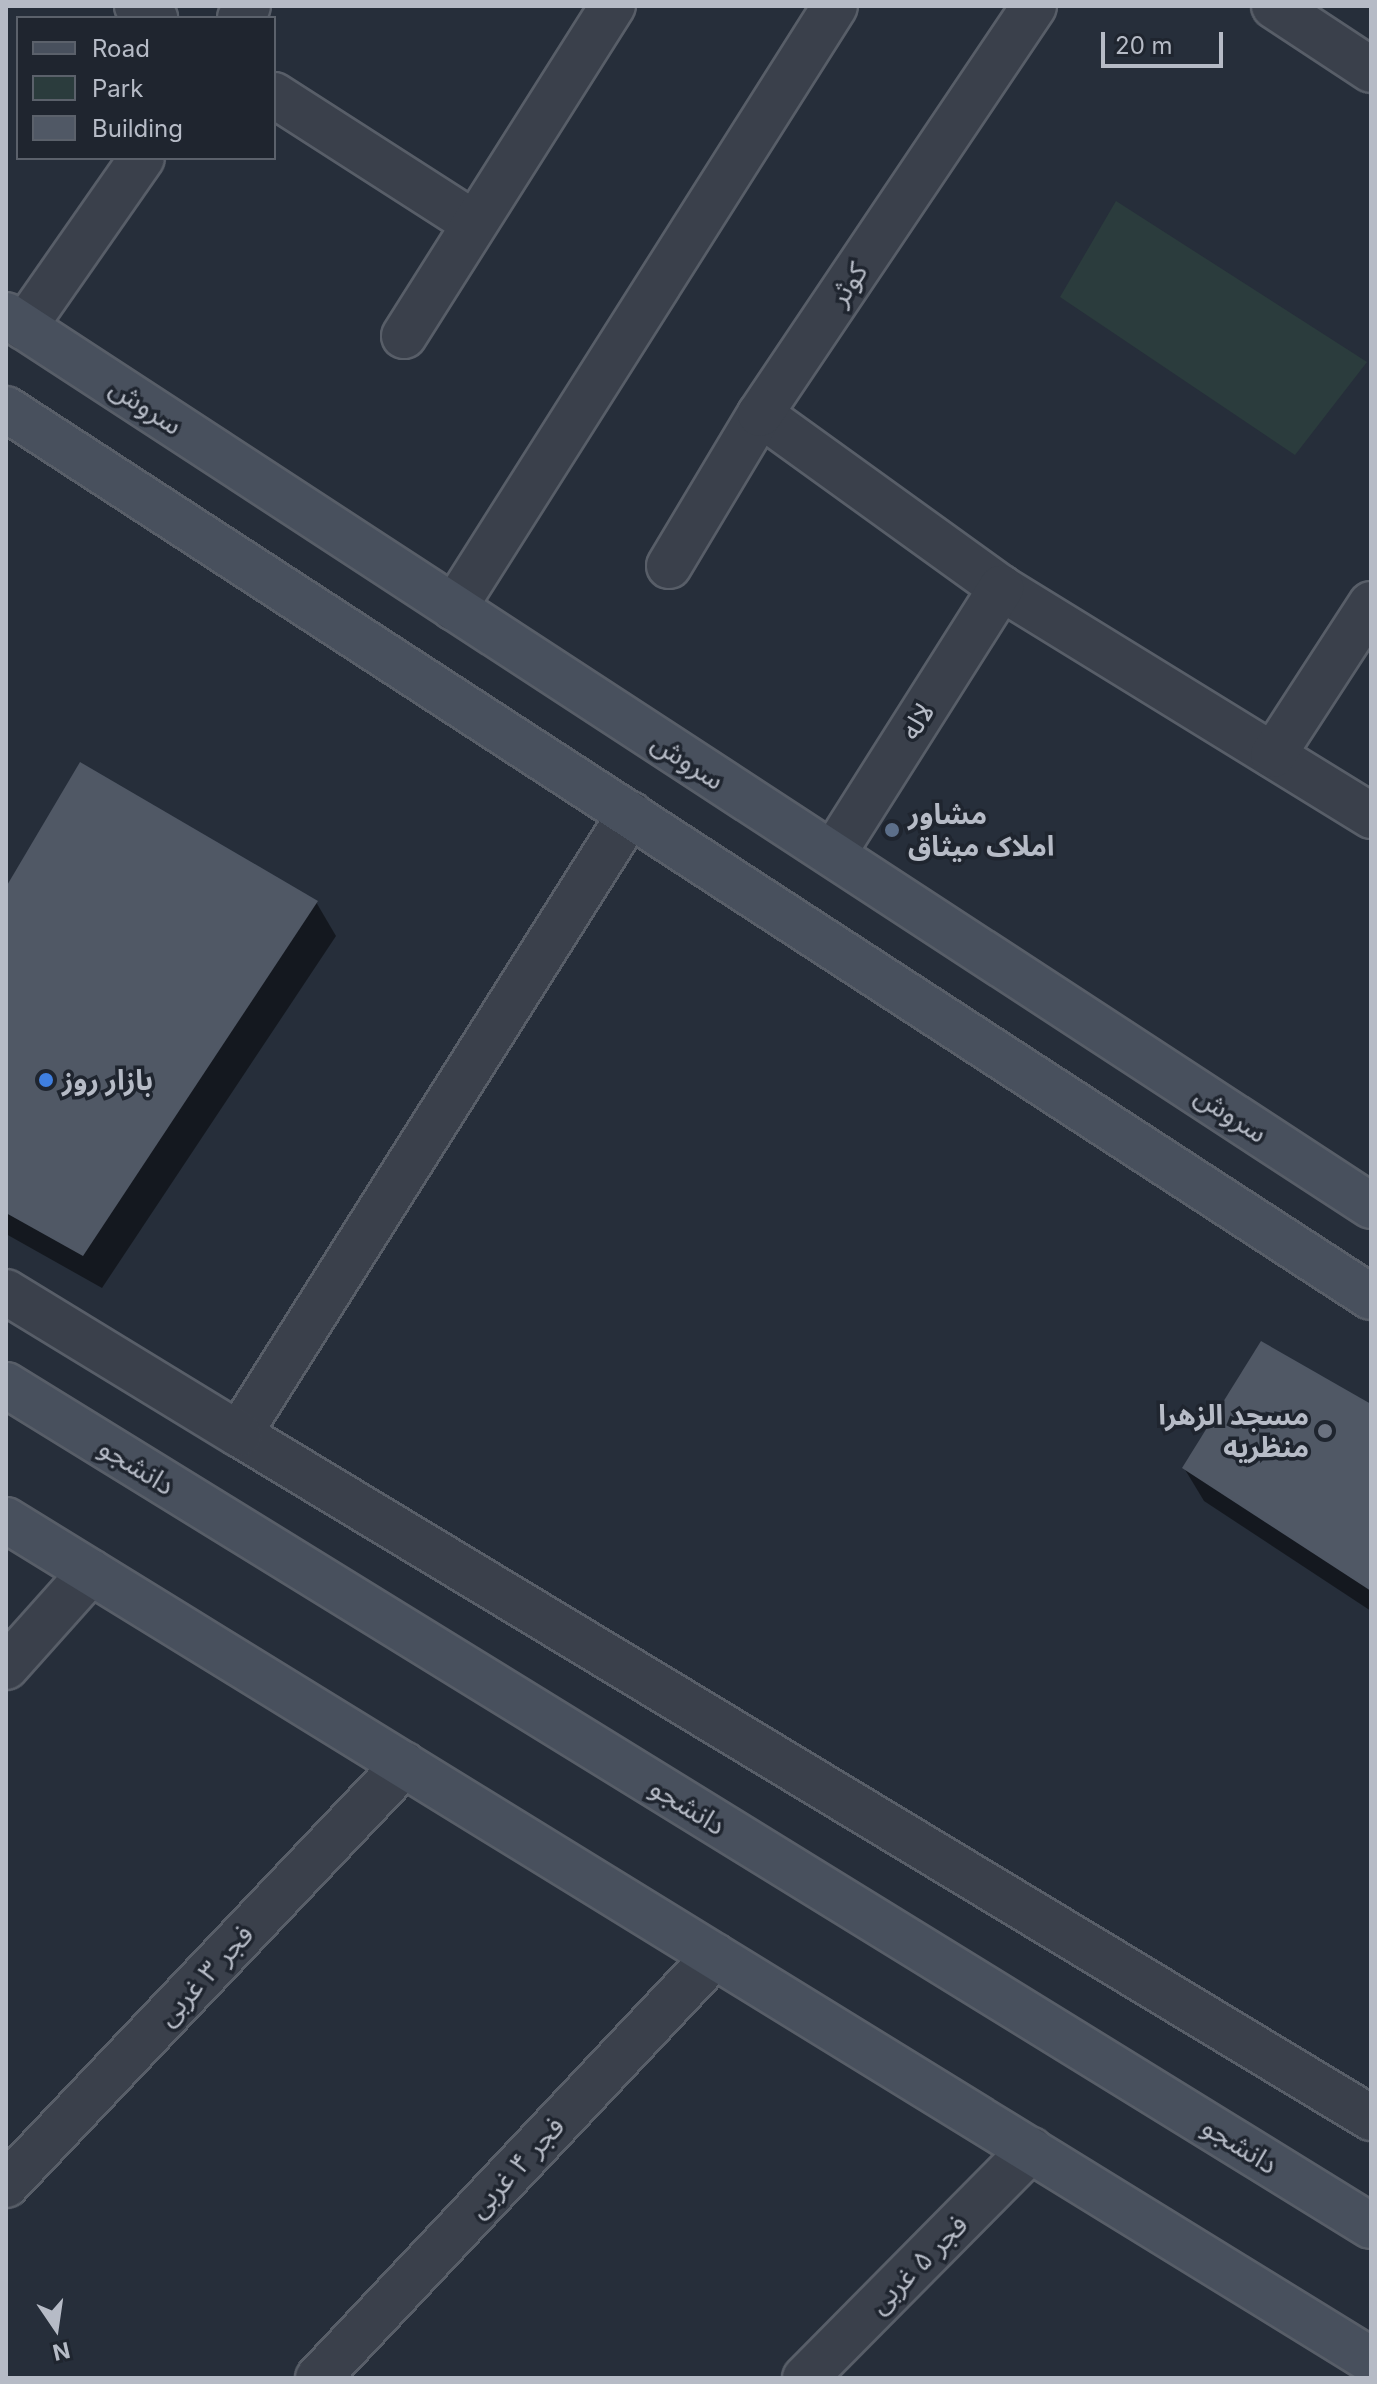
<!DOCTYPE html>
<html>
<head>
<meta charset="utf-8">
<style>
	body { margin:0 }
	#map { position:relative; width:1377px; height:2384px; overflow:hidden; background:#262e3a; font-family:Inter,"Noto Sans Arabic",sans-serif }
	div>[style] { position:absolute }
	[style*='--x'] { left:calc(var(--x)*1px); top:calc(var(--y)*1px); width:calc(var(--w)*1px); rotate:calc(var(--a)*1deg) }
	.green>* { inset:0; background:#2b3c3d }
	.shadow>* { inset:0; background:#0007 }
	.building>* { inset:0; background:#505865 }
	.roads { filter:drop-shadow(2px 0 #585e68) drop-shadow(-2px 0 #585e68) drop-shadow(0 2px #585e68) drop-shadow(0 -2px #585e68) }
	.street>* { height:44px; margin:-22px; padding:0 22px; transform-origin:22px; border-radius:22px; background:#3a404b }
	.secondary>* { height:44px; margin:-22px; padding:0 22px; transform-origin:22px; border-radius:22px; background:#48505d }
	.dots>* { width:22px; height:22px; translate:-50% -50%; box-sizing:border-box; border:4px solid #1f252f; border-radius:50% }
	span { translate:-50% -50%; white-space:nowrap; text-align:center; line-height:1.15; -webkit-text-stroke:7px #1f252f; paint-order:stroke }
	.street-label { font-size:28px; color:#b6bbc6 }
	.poi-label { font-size:28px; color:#b6bbc6; font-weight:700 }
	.left { translate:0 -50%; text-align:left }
	.right { translate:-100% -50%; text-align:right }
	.frame { position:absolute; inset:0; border:8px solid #b6bbc6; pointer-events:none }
	.legend { position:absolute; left:16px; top:16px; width:260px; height:144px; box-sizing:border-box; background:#1f252f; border:2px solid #5b616b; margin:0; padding:10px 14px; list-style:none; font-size:24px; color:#b6bbc6 }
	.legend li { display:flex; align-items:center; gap:16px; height:40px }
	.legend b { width:40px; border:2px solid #5b616b }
	.north { position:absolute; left:16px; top:2288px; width:80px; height:80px; -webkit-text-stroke:6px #1f252f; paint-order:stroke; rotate:167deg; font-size:22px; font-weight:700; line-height:32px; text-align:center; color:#b6bbc6 }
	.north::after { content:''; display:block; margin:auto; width:28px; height:36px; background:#b6bbc6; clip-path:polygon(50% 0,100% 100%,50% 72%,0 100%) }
	.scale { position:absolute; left:1101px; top:32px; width:122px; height:36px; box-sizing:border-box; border:4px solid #b6bbc6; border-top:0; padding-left:10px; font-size:24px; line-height:28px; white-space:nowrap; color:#b6bbc6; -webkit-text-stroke:6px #1f252f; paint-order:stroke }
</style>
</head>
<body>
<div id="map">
	<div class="green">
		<i style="clip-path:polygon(1116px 201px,1367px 362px,1295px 455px,1060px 297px)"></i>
	</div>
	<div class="shadow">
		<i style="clip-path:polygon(6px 891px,316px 902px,336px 936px,102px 1288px,6px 1234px)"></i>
		<i style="clip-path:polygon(1371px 1406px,1371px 1611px,1204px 1501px,1184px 1468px)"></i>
	</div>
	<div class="building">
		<i style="clip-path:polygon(80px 762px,318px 901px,83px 1256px,6px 1213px,6px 887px)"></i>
		<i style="clip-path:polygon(1261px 1341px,1371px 1404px,1371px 1591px,1182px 1468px)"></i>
	</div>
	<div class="roads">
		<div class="street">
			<i style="--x:137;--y:6;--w:22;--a:34"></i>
			<i style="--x:1274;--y:6;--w:116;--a:33.4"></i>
			<i style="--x:240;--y:18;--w:14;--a:-56"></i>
			<i style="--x:274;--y:95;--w:237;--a:32.7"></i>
			<i style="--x:24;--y:327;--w:206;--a:-55.1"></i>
			<i style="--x:404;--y:336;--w:391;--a:-57.7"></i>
			<i style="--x:760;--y:414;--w:297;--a:35.8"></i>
			<i style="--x:1001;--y:588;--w:435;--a:31.6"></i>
			<i style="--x:669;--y:566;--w:177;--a:-59.1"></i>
			<i style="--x:760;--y:414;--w:491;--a:-56.1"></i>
			<i style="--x:454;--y:608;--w:712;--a:-57.67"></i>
			<i style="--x:1273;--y:755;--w:180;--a:-57"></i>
			<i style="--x:630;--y:814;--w:733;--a:122.24"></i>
			<i style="--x:239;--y:1434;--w:1323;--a:31.14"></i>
			<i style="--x:833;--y:854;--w:315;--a:-57.7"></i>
			<i style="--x:6;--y:1292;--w:273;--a:31.4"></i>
			<i style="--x:6;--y:1667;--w:127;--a:-48.2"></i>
			<i style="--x:6;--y:2185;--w:579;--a:-46.54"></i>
			<i style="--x:318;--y:2378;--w:579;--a:-46.75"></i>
			<i style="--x:805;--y:2378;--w:321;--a:-45.3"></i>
		</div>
		<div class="secondary">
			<i style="--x:6;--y:315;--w:1630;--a:33.13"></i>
			<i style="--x:6;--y:409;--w:1628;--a:33.05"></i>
			<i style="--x:6;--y:1385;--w:1603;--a:31.64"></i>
			<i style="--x:6;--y:1520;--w:1603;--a:31.61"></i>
		</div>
	</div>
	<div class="dots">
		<i style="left:892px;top:830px;background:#5c6f8a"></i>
		<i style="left:46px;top:1080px;background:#3f7fe0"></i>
		<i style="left:1325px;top:1431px;background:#6b7280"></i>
	</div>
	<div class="street-label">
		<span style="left:848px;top:284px;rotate:-56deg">کوثر</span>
		<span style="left:146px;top:406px;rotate:33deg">سروش</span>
		<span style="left:917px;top:721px;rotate:-58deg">لاله</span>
		<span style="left:688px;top:761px;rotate:33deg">سروش</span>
		<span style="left:1231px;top:1114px;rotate:33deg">سروش</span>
		<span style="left:137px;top:1466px;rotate:32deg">دانشجو</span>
		<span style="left:688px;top:1806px;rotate:32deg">دانشجو</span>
		<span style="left:205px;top:1975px;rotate:-47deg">فجر ۳ غربی</span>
		<span style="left:1240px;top:2145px;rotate:32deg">دانشجو</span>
		<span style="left:516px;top:2167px;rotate:-47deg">فجر ۴ غربی</span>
		<span style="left:918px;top:2264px;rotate:-45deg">فجر ۵ غربی</span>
	</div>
	<div class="poi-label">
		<span class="left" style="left:908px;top:830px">مشاور<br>املاک میثاق</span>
		<span class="left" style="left:62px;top:1080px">بازار روز</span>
		<span class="right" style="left:1309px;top:1431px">مسجد الزهرا<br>منظریه</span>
	</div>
	<div class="frame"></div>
	<ul class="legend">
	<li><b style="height:10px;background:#48505d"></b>Road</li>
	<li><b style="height:22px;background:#2b3c3d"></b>Park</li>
	<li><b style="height:22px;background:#505865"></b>Building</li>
	</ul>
	<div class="north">N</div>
	<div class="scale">20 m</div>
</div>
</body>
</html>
